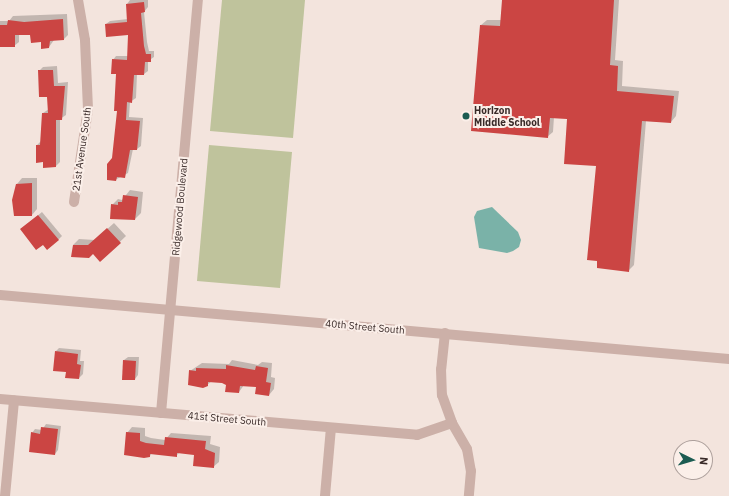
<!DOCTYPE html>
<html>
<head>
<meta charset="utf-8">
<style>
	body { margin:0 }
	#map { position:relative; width:729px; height:496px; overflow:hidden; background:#f3e4dd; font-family:"IBM Plex Sans",sans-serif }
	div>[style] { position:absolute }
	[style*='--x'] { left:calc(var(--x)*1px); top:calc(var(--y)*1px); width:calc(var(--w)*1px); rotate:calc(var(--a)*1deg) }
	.green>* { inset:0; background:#bfc39c }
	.water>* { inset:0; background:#7ab2a8 }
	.shadow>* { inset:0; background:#0003 }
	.building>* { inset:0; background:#cb4543 }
	.minor>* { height:10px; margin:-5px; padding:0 5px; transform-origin:5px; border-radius:5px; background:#ccb0a8 }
	.dots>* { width:11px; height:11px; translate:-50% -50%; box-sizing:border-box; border:2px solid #fbefe9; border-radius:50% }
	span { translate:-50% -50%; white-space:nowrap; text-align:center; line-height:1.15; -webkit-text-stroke:4px #fbefe9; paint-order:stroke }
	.poi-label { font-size:10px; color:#392a28; font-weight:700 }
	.left { translate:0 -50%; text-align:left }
	.street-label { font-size:10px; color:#392a28 }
	.north { position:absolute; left:673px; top:440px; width:40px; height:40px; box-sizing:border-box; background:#fbefe9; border:1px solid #ada09c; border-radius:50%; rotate:95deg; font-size:11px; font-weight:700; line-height:16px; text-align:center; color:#392a28 }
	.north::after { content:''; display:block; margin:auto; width:14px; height:18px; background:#1c5c52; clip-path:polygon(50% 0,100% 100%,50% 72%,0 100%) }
</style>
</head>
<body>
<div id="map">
	<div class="green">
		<i style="clip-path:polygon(222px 0,305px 0,293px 138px,210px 131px)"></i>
		<i style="clip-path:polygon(209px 145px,292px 152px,280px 288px,197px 281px)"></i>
	</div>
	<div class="water">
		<i style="clip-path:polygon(492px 207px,518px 232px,521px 240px,519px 247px,513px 251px,507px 253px,479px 248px,474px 217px,477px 211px)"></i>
	</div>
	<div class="shadow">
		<i style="clip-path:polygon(130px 0,148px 0,148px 7px,144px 12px,147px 42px,149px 51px,154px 51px,154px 57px,148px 61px,148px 71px,144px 74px,137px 74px,136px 98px,130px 102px,129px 117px,143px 118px,141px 146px,137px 149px,133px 149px,128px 173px,115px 180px,113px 159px,118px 110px,117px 73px,113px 60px,116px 56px,128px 56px,129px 34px,106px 24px,110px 21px,128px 19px,127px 4px)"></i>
		<i style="clip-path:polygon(503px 0,619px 0,615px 60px,623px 61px,622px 86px,679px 91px,676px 116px,671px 122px,646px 121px,634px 265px,628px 271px,597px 165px,568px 118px,554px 117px,553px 132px,547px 137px,481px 25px,487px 20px,501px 20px)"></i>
		<i style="clip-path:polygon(67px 14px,68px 35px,64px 39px,54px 40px,49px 47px,31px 34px,19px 34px,19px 42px,14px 46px,0 46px,0 21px,9px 21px,13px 16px)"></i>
		<i style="clip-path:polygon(57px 66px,58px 83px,68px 82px,66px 115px,60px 119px,60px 162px,56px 166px,44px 161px,37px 145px,42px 140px,43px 113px,49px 109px,48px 95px,39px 71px,43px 67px)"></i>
		<i style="clip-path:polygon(22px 178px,37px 178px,37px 209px,32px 215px,17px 184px)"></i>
		<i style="clip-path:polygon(130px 190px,143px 192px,141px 213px,135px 219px,112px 205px,118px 199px,122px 200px)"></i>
		<i style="clip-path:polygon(42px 212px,62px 236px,58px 240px,25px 226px)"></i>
		<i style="clip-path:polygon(114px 223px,126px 236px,100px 261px,93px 253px,73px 245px,79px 239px,95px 240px)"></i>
		<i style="clip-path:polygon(59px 348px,81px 350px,80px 361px,84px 361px,83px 374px,79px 378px,56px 351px)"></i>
		<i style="clip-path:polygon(128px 357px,139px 357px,138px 375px,135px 379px,124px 360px)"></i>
		<i style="clip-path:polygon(232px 360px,258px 365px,262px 362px,272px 363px,271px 377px,275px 378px,274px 389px,269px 395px,257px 386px,244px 385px,239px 392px,223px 382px,212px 381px,207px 385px,190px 371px,202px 363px,229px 364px)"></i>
		<i style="clip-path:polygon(46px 424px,61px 426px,58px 450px,55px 454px,32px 433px,35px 429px,42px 430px)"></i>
		<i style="clip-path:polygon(132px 427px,145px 428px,145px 436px,151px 438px,165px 440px,171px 433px,211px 436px,210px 444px,220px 447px,219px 462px,213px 467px,195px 454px,180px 452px,176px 456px,152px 453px,150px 456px,127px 433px)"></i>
	</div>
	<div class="building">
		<i style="clip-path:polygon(502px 0,614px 0,610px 65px,618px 66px,617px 91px,674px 96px,671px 123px,642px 121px,629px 272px,597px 268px,597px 261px,587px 260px,596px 166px,564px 164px,567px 119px,550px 118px,548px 138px,471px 131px,480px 25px,500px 26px)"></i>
		<i style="clip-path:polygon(144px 2px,145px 12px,141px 13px,144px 46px,146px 54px,151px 54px,151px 62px,145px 62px,144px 75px,134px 75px,132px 103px,127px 102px,126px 120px,140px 121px,137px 150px,130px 150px,125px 178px,117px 177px,116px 181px,107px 180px,107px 164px,112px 158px,117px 111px,114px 111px,116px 74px,111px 74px,112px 59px,127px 60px,128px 35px,106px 37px,105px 24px,127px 22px,126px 4px)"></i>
		<i style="clip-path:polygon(63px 19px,64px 40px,50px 41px,49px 48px,41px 49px,41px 42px,31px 43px,30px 35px,15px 35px,15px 47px,0 47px,0 25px,7px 25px,8px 20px,24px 22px)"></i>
		<i style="clip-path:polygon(38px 70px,53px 70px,54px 86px,65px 86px,62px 120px,56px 120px,56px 167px,43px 168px,43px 162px,36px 163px,36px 145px,40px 145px,42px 113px,48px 113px,47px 97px,39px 97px)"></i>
		<i style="clip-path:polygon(32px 183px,32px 216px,14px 216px,12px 200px,16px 184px)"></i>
		<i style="clip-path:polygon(123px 195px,138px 197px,135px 220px,110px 219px,111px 204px,118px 205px,118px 202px,122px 202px)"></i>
		<i style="clip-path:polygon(38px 215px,59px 240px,47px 250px,43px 245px,36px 250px,20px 229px)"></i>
		<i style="clip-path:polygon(107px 228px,121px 243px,100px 262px,93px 254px,89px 258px,71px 257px,73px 245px,88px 245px)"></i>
		<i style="clip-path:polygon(55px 351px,78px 354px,77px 364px,81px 365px,79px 379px,65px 378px,66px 372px,53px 371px)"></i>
		<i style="clip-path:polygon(123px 360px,136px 361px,135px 380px,122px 380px)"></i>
		<i style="clip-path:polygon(226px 365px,255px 370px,256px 366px,268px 368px,266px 382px,271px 383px,269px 396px,255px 394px,256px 387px,240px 386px,239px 393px,225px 392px,226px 385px,222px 383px,208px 382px,208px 386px,203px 388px,188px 385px,189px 370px,196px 371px,196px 368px,226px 369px)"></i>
		<i style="clip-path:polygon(41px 427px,58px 429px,55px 455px,29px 452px,31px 432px,40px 434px)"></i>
		<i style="clip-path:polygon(126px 432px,140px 433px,140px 441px,146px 443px,164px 445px,165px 437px,206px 441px,205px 449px,215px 453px,214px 468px,193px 466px,194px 455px,177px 453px,177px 457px,150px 454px,150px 457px,144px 458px,124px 455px)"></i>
	</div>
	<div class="minor">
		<i style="--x:74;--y:202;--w:94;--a:-81.4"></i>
		<i style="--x:88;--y:109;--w:69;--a:-92.5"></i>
		<i style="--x:85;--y:40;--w:41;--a:-99.9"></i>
		<i style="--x:0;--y:295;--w:732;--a:5.02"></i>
		<i style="--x:445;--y:333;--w:36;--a:96"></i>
		<i style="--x:441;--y:369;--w:26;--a:88"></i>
		<i style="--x:442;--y:395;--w:30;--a:70"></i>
		<i style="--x:452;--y:423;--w:30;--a:60"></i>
		<i style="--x:467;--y:449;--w:22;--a:80"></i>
		<i style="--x:471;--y:471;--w:25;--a:95"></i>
		<i style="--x:0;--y:399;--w:419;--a:4.9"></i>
		<i style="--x:417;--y:435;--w:37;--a:-19"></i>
		<i style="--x:161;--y:413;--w:415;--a:-84.9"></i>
		<i style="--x:5;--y:496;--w:96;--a:-84.6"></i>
		<i style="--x:325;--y:496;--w:68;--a:-85"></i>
	</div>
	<div class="dots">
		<i style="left:466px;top:116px;background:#1c5c52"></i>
	</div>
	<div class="poi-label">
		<span class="left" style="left:474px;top:116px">Horizon<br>Middle School</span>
	</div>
	<div class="street-label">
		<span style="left:82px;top:149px;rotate:-82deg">21st Avenue South</span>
		<span style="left:180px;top:207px;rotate:-85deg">Ridgewood Boulevard</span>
		<span style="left:365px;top:327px;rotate:5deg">40th Street South</span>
		<span style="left:227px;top:419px;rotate:5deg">41st Street South</span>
	</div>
	<div class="north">N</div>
</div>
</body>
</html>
